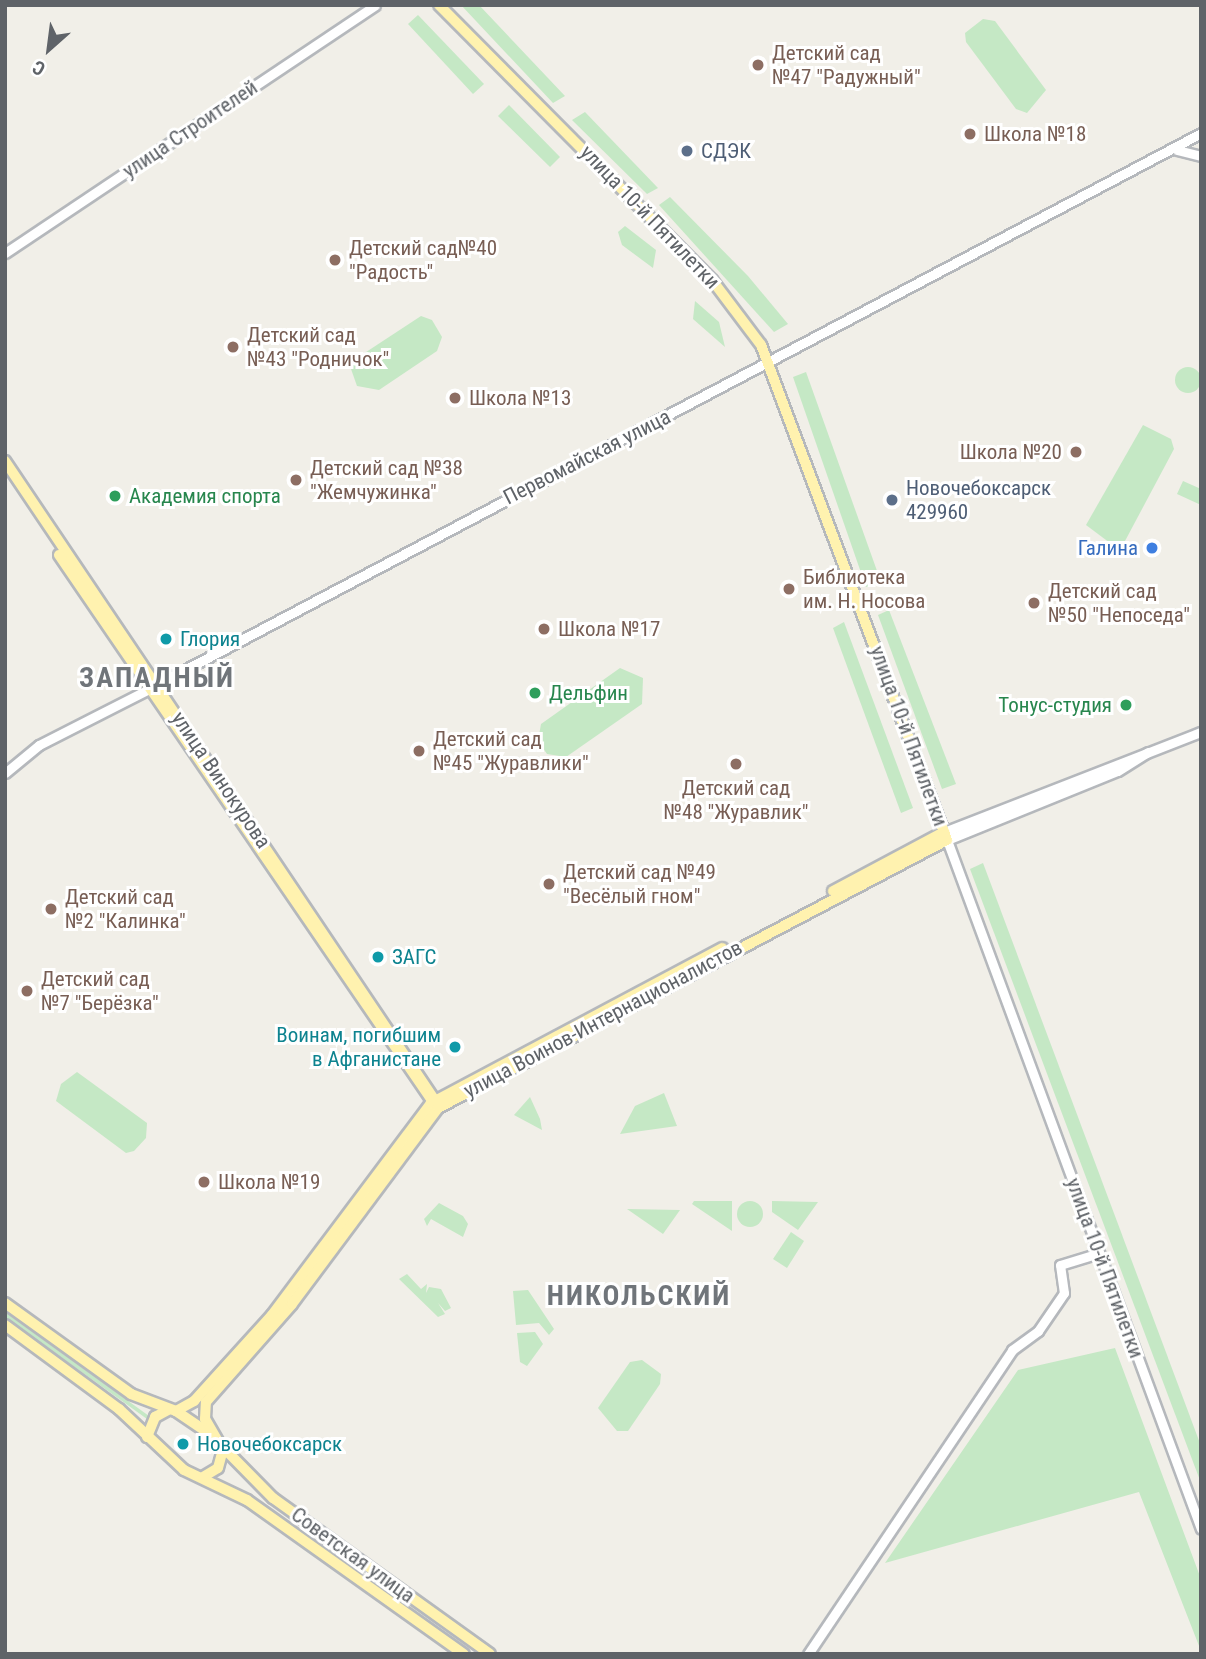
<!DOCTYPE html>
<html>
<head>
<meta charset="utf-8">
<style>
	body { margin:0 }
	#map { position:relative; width:1206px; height:1659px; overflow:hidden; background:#f1efe8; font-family:"Roboto Condensed",sans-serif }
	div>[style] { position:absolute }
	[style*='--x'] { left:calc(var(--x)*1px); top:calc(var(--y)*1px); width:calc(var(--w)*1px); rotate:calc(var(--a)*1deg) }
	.green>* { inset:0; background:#c5e8c5 }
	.round { border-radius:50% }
	.roads { filter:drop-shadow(2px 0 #b5b8bc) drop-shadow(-2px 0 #b5b8bc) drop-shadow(0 2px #b5b8bc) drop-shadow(0 -2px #b5b8bc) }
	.minor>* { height:9px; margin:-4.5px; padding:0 4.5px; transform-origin:4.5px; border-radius:4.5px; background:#fff }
	.major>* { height:10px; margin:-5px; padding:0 5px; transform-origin:5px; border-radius:5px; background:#fff2af }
	.dots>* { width:19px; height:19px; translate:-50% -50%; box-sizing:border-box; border:4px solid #fff; border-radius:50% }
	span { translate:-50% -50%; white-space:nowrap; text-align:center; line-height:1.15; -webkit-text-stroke:6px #fff; paint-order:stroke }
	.education-label { font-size:21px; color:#785e54 }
	.left { translate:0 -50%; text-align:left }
	.right { translate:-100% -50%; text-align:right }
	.street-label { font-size:21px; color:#5f6368 }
	.service-label { font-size:21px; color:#4e5e75 }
	.leisure-label { font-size:21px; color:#27864d }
	.shop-label { font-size:21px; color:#366cbe }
	.culture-label { font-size:21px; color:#0d838f }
	.district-label { font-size:28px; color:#70757a; font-weight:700; letter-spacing:2px }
	.frame { position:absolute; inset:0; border:7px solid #5f6368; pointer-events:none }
	.north { position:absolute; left:14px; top:14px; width:70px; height:70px; -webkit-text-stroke:5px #fff; paint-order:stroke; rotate:208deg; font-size:19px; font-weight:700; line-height:28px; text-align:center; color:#5f6368 }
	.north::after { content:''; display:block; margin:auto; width:24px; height:32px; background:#5f6368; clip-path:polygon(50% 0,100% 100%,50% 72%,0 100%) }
</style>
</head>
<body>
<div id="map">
	<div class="green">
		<i style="clip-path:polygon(461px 5px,479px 5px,565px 96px,553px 103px)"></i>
		<i style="clip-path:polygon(418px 15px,484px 84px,473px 94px,408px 24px)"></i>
		<i style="clip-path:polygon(983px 19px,995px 21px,1046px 90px,1027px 113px,1016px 109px,966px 42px,965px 33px)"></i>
		<i style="clip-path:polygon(509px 105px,560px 157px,550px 167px,498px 116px)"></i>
		<i style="clip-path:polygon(585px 112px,658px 188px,647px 194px,572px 120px)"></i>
		<i style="clip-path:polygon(670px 197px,748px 276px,788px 324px,774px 332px,659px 205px)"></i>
		<i style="clip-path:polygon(625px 226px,656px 250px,653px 268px,622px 245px,618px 232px)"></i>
		<i style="clip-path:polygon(695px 301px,719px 322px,725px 347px,693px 319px)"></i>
		<i style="clip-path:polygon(421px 316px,432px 320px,442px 337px,437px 351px,379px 390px,357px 386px,351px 369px,357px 358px)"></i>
		<i class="round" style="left:1175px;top:367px;width:26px;height:26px"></i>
		<i style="clip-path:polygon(806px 372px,881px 582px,866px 587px,793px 377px)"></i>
		<i style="clip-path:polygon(1143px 425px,1171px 439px,1174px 449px,1125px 541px,1114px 546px,1086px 525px)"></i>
		<i style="clip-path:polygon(1183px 481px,1201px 489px,1201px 505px,1177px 494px)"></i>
		<i style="clip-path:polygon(889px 610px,956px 784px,942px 789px,878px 615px)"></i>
		<i style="clip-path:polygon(844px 622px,913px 808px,901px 813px,833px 628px)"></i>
		<i style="clip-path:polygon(620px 668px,643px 678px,642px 704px,566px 757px,547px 754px,538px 741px,541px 724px)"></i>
		<i style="clip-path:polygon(983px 863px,1201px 1446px,1201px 1483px,970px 869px)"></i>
		<i style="clip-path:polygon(77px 1072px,147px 1123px,146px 1138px,134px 1151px,126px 1153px,56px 1101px,61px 1084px)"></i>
		<i style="clip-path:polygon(664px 1093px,677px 1126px,620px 1134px,635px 1106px)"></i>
		<i style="clip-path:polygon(530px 1097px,540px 1119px,542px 1130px,514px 1115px)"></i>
		<i class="round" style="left:737px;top:1201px;width:26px;height:26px"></i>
		<i style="clip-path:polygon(694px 1201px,732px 1201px,732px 1231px,692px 1204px)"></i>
		<i style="clip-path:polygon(772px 1201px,818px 1202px,798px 1230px,772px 1212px)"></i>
		<i style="clip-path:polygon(439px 1203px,463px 1216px,468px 1224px,463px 1237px,431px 1219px,427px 1226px,424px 1219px)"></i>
		<i style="clip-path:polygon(627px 1209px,680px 1210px,663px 1234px)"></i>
		<i style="clip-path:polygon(791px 1232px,804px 1241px,787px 1268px,773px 1259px)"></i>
		<i style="clip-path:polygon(407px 1274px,421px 1289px,427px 1284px,426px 1293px,429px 1287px,441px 1289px,451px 1308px,445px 1311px,438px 1303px,445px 1314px,438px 1317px,399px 1279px)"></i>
		<i style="clip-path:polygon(528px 1290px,554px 1329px,549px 1335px,539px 1323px,516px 1325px,513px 1291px)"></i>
		<i style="clip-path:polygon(5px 1312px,149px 1416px,147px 1419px,5px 1317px)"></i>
		<i style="clip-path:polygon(535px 1332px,543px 1344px,527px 1366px,520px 1362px,517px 1333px)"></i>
		<i style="clip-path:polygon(1115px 1348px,1201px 1579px,1201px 1651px,1139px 1492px,885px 1563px,1018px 1370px)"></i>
		<i style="clip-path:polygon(642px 1360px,661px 1374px,660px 1384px,628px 1431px,617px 1431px,598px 1408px,630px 1362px)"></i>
	</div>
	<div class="roads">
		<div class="minor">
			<i style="--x:1177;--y:150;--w:25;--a:14"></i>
			<i style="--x:5;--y:253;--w:445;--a:-33.8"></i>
			<i style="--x:156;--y:685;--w:1182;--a:-27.84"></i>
			<i style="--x:1148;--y:752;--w:36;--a:148"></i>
			<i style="--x:1117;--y:771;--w:183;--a:157.9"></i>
			<i style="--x:947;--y:840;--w:734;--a:69.76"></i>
			<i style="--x:5;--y:773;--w:44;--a:-39.5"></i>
			<i style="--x:39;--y:745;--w:123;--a:-27"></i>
			<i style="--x:944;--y:832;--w:276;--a:-21.3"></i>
			<i style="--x:808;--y:1654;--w:366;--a:-56.1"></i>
			<i style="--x:1012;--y:1350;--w:32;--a:-36"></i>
			<i style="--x:1038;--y:1331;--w:46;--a:-55.6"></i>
			<i style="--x:1064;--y:1293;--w:28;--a:-98"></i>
			<i style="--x:1060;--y:1265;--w:41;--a:-17.1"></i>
		</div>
		<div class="major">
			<i style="--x:5;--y:461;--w:776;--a:56.08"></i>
			<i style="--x:59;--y:555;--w:666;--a:55.64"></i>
			<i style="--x:833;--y:891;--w:126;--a:-28"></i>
			<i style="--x:5;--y:1303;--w:155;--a:35.8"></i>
			<i style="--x:131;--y:1394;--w:48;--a:20.7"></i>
			<i style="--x:176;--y:1411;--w:41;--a:34.1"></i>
			<i style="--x:210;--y:1434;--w:90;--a:45.5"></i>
			<i style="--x:273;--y:1498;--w:267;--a:35.7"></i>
			<i style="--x:5;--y:1325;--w:142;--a:36.4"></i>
			<i style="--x:119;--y:1409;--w:89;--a:43.2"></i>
			<i style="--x:184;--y:1470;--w:70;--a:25.5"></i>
			<i style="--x:247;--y:1500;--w:266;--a:35.4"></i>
			<i style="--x:176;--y:1411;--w:21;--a:-29"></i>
			<i style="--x:194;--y:1401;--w:116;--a:-47.8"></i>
			<i style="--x:272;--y:1315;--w:265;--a:-53.1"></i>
			<i style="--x:431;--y:1103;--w:330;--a:-28"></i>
			<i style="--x:147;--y:1437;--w:22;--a:-68"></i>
			<i style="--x:155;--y:1417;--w:15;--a:-28"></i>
			<i style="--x:219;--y:1443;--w:28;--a:-120"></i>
			<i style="--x:205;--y:1419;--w:17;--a:-87"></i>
			<i style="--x:206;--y:1402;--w:130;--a:-48.7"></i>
			<i style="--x:292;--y:1304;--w:244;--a:-53.3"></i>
			<i style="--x:438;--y:1108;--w:575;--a:-27.77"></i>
			<i style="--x:947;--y:840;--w:529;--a:-110.59"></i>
			<i style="--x:761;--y:345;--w:81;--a:-127"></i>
			<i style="--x:712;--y:280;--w:387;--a:-134.8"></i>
			<i style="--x:203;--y:1477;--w:17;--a:-31"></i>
			<i style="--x:218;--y:1468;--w:20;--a:-75"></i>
		</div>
	</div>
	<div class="dots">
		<i style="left:758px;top:65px;background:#8d6e63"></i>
		<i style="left:970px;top:134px;background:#8d6e63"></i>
		<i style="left:687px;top:151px;background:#5c6f8a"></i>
		<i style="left:335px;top:260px;background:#8d6e63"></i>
		<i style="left:233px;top:347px;background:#8d6e63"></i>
		<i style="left:455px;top:398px;background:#8d6e63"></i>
		<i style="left:1076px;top:452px;background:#8d6e63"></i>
		<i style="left:296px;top:480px;background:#8d6e63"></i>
		<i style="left:115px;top:496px;background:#2e9e5b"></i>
		<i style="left:892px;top:500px;background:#5c6f8a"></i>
		<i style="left:1152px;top:548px;background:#3f7fe0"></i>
		<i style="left:789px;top:589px;background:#8d6e63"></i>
		<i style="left:1034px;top:603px;background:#8d6e63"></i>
		<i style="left:544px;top:629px;background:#8d6e63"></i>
		<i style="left:166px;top:639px;background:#0f9aa8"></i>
		<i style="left:535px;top:693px;background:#2e9e5b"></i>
		<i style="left:1126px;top:705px;background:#2e9e5b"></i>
		<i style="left:419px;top:751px;background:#8d6e63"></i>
		<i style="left:736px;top:764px;background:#8d6e63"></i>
		<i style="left:549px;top:884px;background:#8d6e63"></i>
		<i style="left:51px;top:909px;background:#8d6e63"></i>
		<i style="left:378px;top:957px;background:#0f9aa8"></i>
		<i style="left:27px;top:991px;background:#8d6e63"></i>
		<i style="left:455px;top:1047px;background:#0f9aa8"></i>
		<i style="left:204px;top:1182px;background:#8d6e63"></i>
		<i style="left:183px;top:1444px;background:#0f9aa8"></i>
	</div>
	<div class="education-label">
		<span class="left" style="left:772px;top:65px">Детский сад<br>№47 "Радужный"</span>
		<span class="left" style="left:984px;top:134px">Школа №18</span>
		<span class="left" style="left:349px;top:260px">Детский сад№40<br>"Радость"</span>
		<span class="left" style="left:247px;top:347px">Детский сад<br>№43 "Родничок"</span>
		<span class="left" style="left:469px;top:398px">Школа №13</span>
		<span class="right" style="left:1062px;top:452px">Школа №20</span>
		<span class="left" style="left:310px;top:480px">Детский сад №38<br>"Жемчужинка"</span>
		<span class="left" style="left:803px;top:589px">Библиотека<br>им. Н. Носова</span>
		<span class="left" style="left:1048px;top:603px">Детский сад<br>№50 "Непоседа"</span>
		<span class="left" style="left:558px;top:629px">Школа №17</span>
		<span class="left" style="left:433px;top:751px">Детский сад<br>№45 "Журавлики"</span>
		<span style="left:736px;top:800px">Детский сад<br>№48 "Журавлик"</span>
		<span class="left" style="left:563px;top:884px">Детский сад №49<br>"Весёлый гном"</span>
		<span class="left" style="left:65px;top:909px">Детский сад<br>№2 "Калинка"</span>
		<span class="left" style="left:41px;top:991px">Детский сад<br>№7 "Берёзка"</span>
		<span class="left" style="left:218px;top:1182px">Школа №19</span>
	</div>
	<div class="street-label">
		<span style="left:190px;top:129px;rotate:-34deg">улица Строителей</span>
		<span style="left:650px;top:217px;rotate:46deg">улица 10-й Пятилетки</span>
		<span style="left:587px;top:457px;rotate:-27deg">Первомайская улица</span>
		<span style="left:909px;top:736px;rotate:70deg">улица 10-й Пятилетки</span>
		<span style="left:221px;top:780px;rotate:56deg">улица Винокурова</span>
		<span style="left:603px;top:1019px;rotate:-28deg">улица Воинов-Интернационалистов</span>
		<span style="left:1105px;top:1268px;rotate:70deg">улица 10-й Пятилетки</span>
		<span style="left:353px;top:1555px;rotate:36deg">Советская улица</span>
	</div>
	<div class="service-label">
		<span class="left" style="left:701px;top:151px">СДЭК</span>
		<span class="left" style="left:906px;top:500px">Новочебоксарск<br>429960</span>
	</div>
	<div class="leisure-label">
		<span class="left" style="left:129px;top:496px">Академия спорта</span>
		<span class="left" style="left:549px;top:693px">Дельфин</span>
		<span class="right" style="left:1112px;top:705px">Тонус-студия</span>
	</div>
	<div class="shop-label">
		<span class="right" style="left:1138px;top:548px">Галина</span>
	</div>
	<div class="culture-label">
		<span class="left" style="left:180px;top:639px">Глория</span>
		<span class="left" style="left:392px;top:957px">ЗАГС</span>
		<span class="right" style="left:441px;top:1047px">Воинам, погибшим<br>в Афганистане</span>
		<span class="left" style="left:197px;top:1444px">Новочебоксарск</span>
	</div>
	<div class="district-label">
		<span style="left:157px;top:678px">ЗАПАДНЫЙ</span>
		<span style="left:639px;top:1296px">НИКОЛЬСКИЙ</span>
	</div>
	<div class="frame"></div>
	<div class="north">С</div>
</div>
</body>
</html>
